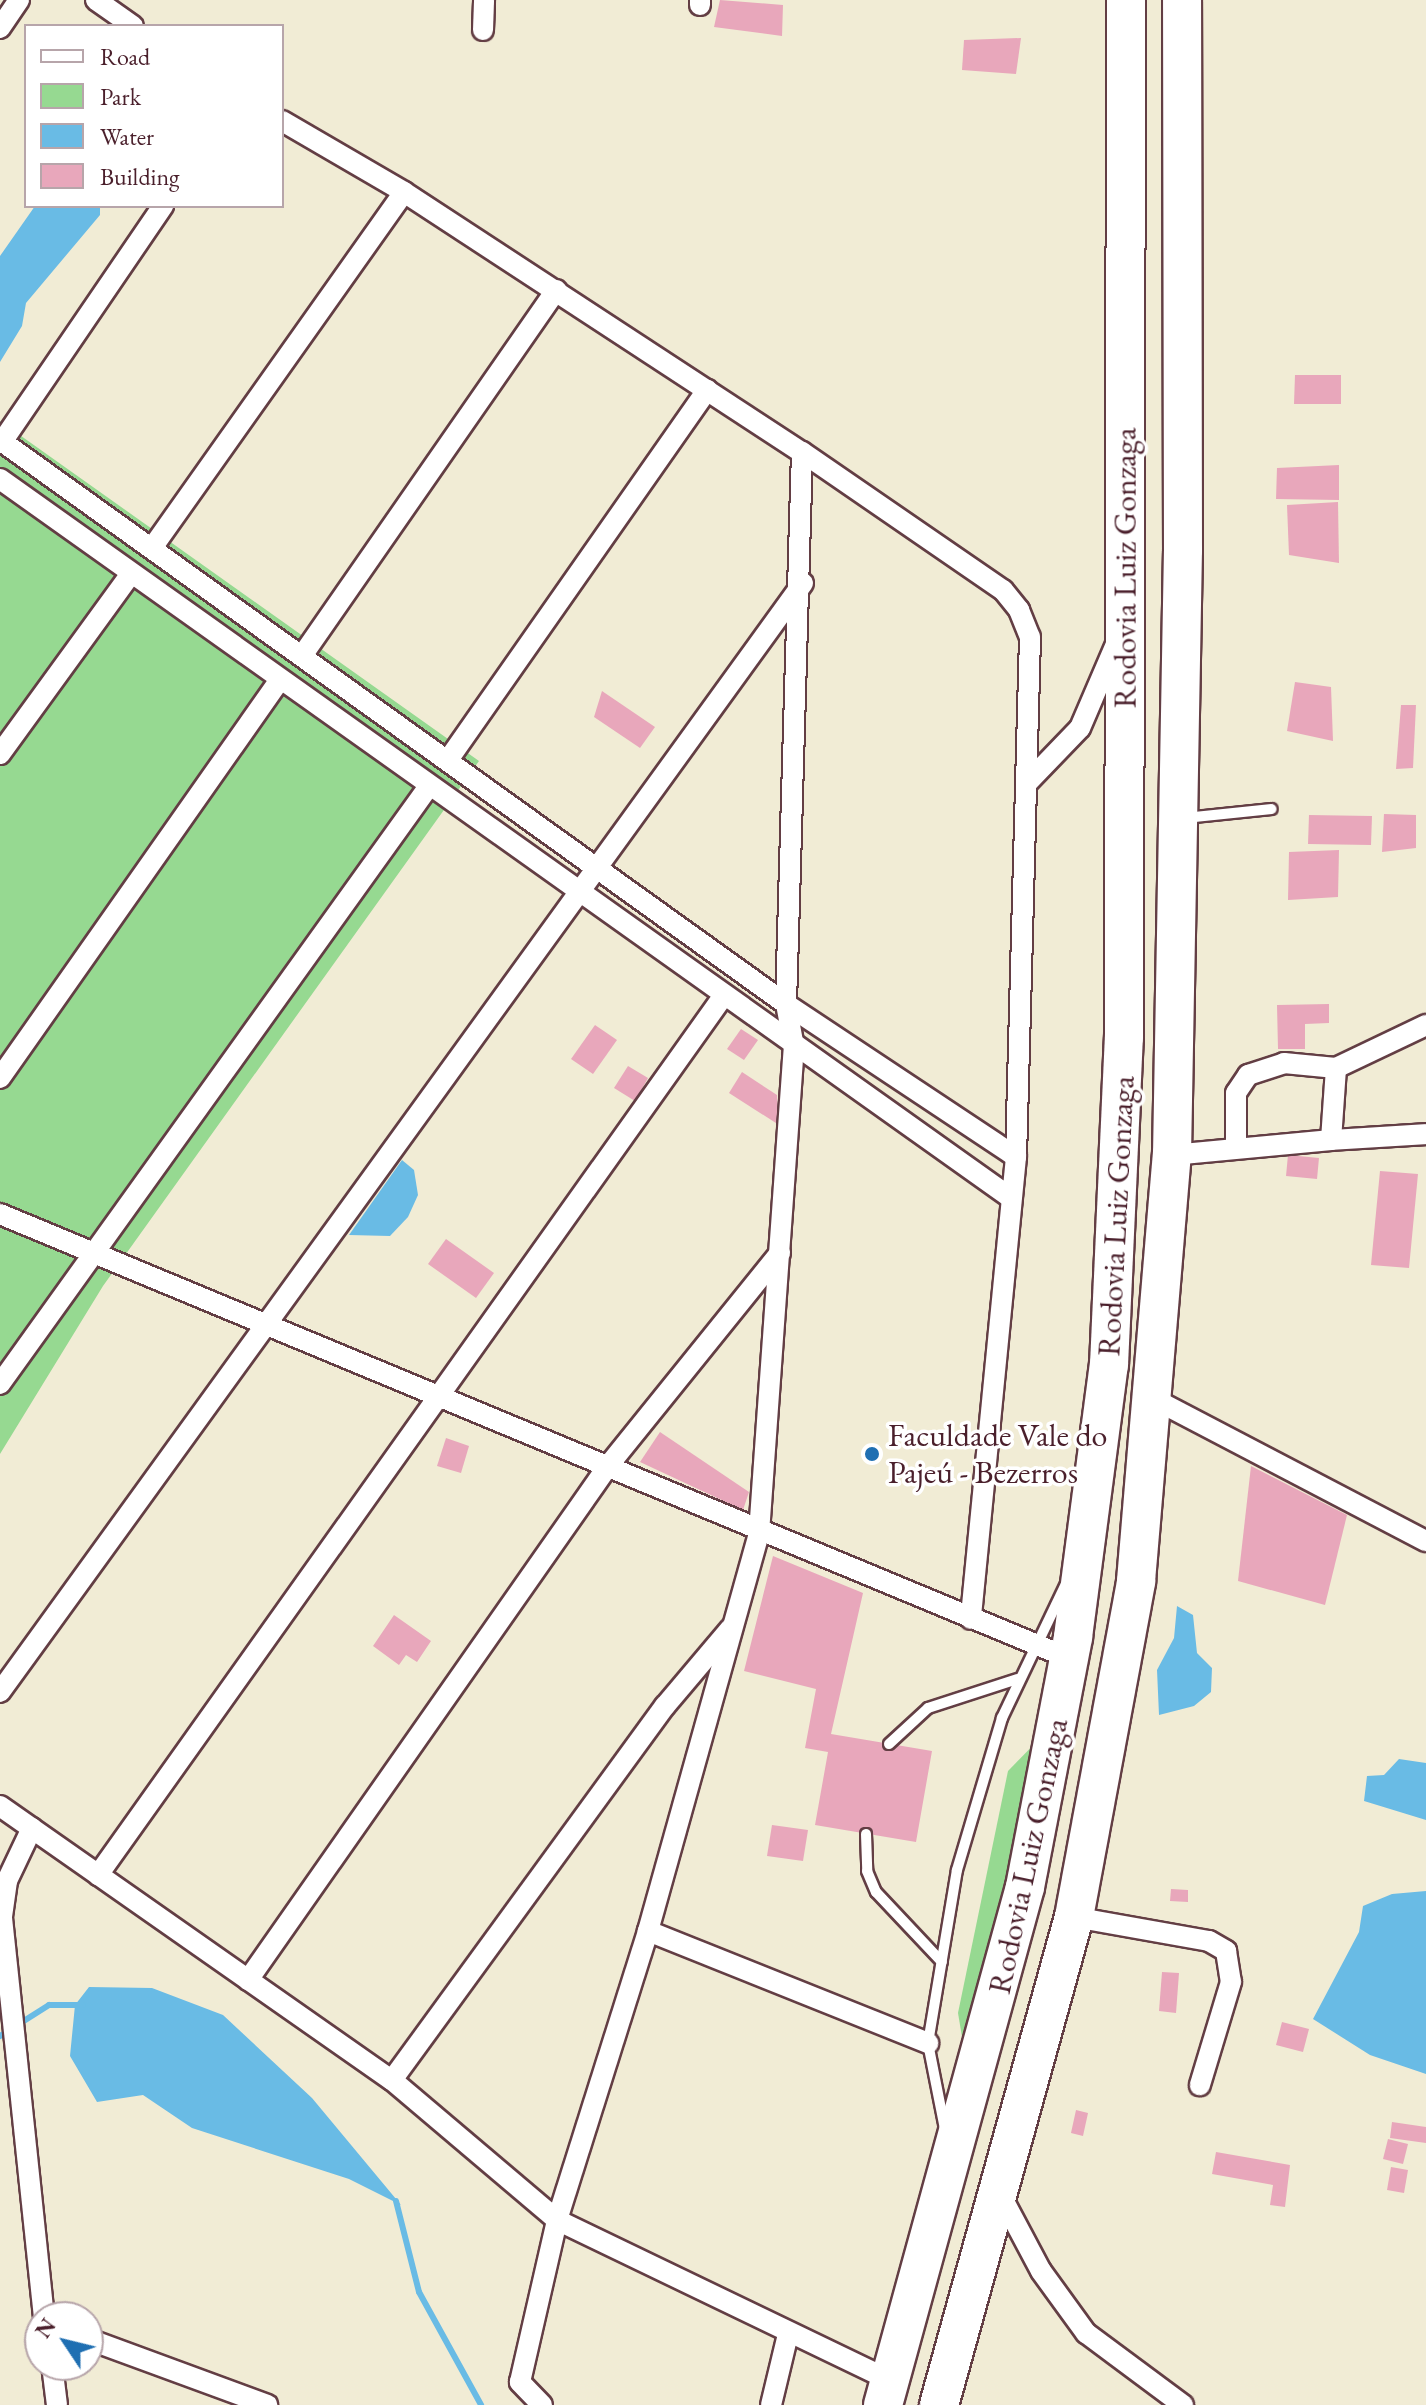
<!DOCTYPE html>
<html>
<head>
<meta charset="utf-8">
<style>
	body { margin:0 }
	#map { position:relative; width:1426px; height:2405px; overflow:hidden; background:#f1ecd5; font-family:"EB Garamond",serif }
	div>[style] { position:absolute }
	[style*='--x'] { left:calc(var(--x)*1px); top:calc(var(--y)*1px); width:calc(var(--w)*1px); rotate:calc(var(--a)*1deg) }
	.green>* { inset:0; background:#96d991 }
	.water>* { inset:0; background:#69bbe5 }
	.stream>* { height:6px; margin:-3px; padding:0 3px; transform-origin:3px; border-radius:3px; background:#69bbe5 }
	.building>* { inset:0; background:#e8a7bb }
	.roads { filter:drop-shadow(2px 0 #633e44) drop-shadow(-2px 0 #633e44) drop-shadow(0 2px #633e44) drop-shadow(0 -2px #633e44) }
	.lane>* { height:10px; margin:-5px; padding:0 5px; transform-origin:5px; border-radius:5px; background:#fff }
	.street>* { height:20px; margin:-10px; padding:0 10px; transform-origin:10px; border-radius:10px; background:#fff }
	.highway>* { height:38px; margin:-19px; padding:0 19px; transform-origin:19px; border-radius:19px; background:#fff }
	.dots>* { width:22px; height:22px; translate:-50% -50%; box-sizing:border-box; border:4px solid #fff; border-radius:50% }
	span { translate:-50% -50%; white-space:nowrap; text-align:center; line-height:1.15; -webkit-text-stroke:7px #fff; paint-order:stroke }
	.street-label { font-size:32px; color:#4a1f2b }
	.poi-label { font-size:32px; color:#4a1f2b }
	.left { translate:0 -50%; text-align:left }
	.legend { position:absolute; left:24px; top:24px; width:260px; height:184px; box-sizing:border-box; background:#fff; border:2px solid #b7a5aa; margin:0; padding:10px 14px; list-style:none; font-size:24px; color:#4a1f2b }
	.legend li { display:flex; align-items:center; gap:16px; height:40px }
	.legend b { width:40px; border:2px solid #b7a5aa }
	.north { position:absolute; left:24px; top:2301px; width:80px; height:80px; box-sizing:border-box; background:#fff; border:2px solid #b7a5aa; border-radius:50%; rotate:305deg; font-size:22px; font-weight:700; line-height:32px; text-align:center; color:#4a1f2b }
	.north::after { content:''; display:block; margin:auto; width:28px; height:36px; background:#1f6fb2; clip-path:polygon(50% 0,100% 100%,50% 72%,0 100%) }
</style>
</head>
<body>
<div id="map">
	<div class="green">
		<i style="clip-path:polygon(0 421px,479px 761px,103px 1286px,0 1454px)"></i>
		<i style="clip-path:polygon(1054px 1724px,965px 2055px,958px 2013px,1008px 1771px)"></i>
	</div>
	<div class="water">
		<i style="clip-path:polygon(35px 206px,100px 206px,100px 215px,26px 303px,22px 326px,0 362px,0 256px)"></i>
		<i style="clip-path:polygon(402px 1160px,414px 1170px,418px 1195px,408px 1217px,390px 1236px,349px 1235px)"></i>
		<i style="clip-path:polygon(1177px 1606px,1193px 1615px,1197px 1653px,1212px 1668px,1211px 1692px,1194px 1706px,1159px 1715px,1157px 1670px,1174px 1638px)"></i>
		<i style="clip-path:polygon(1399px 1759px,1426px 1763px,1426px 1820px,1364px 1801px,1367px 1776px,1384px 1775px)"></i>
		<i style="clip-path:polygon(1426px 1891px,1426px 2074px,1370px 2055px,1313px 2019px,1359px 1932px,1363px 1906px,1392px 1894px)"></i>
		<i style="clip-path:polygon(89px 1987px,152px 1988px,223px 2015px,312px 2098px,401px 2205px,349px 2179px,192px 2128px,143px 2095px,97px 2102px,70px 2056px,75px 2005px)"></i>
	</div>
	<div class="stream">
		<i style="--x:0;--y:2036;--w:58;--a:-32.3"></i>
		<i style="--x:49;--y:2005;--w:34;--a:0"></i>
		<i style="--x:396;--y:2201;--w:94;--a:75.8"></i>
		<i style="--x:419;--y:2292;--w:129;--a:61.2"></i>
	</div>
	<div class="building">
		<i style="clip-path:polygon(720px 0,783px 5px,782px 36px,714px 27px)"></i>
		<i style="clip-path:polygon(1021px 38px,1016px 74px,962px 70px,964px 40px)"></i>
		<i style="clip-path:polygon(1295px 375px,1341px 375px,1341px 404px,1294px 404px)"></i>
		<i style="clip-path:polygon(1339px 465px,1339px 500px,1276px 499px,1277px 468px)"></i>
		<i style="clip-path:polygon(1338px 502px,1339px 563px,1289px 555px,1287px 505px)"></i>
		<i style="clip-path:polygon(1295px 682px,1331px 687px,1333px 741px,1287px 731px)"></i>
		<i style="clip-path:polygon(602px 691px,655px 727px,640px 748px,594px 717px)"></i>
		<i style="clip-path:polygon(1401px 705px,1416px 705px,1413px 768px,1396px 769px)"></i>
		<i style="clip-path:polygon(1384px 814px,1416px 815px,1416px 848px,1382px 852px)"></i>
		<i style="clip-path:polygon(1309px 815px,1372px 816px,1371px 845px,1308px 844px)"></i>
		<i style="clip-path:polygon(1339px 850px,1338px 897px,1288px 900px,1289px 852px)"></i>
		<i style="clip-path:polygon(1329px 1004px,1329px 1023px,1305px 1024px,1305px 1049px,1278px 1049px,1277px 1005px)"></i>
		<i style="clip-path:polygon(595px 1025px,617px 1040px,593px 1074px,571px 1059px)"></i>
		<i style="clip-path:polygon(741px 1029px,758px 1040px,744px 1060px,727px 1049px)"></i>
		<i style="clip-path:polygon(628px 1066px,648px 1078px,635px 1101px,614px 1088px)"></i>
		<i style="clip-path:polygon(742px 1072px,777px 1095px,779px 1125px,729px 1093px)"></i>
		<i style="clip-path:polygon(1288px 1155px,1319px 1158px,1317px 1179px,1286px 1176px)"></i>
		<i style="clip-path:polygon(1380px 1171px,1418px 1174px,1409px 1268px,1371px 1265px)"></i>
		<i style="clip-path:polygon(446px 1239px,494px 1273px,476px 1298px,428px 1264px)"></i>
		<i style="clip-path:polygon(660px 1432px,749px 1492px,743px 1510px,640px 1462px)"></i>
		<i style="clip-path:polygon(446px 1438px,469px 1446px,461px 1473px,437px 1466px)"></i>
		<i style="clip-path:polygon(1251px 1466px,1347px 1515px,1325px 1605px,1238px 1581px)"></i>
		<i style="clip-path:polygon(773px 1556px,863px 1593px,831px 1734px,932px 1751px,916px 1842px,815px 1825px,828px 1752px,805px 1748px,816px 1689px,744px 1671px)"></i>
		<i style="clip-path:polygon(394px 1615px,431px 1641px,417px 1662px,406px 1655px,399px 1665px,373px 1646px)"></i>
		<i style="clip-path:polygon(772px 1825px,808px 1830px,803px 1861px,767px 1856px)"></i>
		<i style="clip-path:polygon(1171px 1889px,1188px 1890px,1188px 1902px,1170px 1901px)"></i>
		<i style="clip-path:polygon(1162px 1972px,1179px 1973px,1176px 2013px,1159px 2011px)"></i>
		<i style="clip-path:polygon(1282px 2022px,1309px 2029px,1303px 2052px,1276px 2045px)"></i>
		<i style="clip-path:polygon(1076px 2110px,1088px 2113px,1083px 2136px,1071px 2133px)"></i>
		<i style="clip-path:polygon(1392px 2122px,1426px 2127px,1426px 2143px,1390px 2138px)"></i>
		<i style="clip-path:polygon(1388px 2139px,1408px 2144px,1403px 2164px,1383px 2159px)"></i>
		<i style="clip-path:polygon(1216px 2152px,1290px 2165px,1285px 2207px,1270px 2205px,1273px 2185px,1212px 2174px)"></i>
		<i style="clip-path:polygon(1391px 2167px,1408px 2170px,1404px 2193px,1387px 2190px)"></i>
	</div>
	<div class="roads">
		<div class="lane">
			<i style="--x:1185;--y:818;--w:87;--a:-5.9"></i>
			<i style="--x:889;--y:1744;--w:53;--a:-42.7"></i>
			<i style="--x:928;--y:1708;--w:94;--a:-18"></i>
			<i style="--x:866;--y:1834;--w:37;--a:88"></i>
			<i style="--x:867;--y:1871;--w:23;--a:67"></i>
			<i style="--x:876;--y:1892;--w:96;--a:46.7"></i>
			<i style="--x:945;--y:2129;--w:88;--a:-101.2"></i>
			<i style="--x:928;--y:2043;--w:175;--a:-80.5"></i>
			<i style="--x:957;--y:1870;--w:159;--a:-73.5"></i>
			<i style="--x:1002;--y:1718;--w:146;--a:-64.5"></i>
		</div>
		<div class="street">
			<i style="--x:96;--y:0;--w:45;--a:35.1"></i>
			<i style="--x:700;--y:5;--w:5;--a:-90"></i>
			<i style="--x:0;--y:28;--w:34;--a:-56"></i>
			<i style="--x:483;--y:30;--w:30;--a:-88"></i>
			<i style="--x:282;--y:121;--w:141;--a:30.2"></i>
			<i style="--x:404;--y:192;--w:475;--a:33.2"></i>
			<i style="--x:802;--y:452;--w:244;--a:34.5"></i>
			<i style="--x:1003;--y:590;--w:26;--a:51"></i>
			<i style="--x:1019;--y:610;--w:29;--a:68"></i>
			<i style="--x:1030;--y:637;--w:520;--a:91.54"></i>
			<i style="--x:1016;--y:1157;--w:464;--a:95.6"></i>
			<i style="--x:0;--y:440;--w:967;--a:35.66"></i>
			<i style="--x:786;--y:1004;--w:276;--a:33.6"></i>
			<i style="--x:2;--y:442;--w:286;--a:-55.7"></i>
			<i style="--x:0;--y:479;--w:1241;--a:35.42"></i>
			<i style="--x:152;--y:548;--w:436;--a:-54.7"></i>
			<i style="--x:304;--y:653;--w:442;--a:-55.2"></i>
			<i style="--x:0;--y:754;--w:221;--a:-54"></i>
			<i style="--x:448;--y:760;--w:452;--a:-55"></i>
			<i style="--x:1027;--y:783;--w:76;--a:-46.1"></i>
			<i style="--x:1080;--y:728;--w:91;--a:-66.8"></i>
			<i style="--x:0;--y:1078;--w:487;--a:-54.9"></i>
			<i style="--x:1331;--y:1140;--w:95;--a:-3.6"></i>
			<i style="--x:1236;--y:1145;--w:52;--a:-90"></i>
			<i style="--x:1236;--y:1093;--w:22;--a:-56"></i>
			<i style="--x:1248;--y:1075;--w:38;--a:-18"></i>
			<i style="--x:1284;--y:1063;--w:52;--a:5.5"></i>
			<i style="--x:1172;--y:1155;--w:160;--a:-5.4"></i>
			<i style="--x:1331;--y:1140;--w:72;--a:-86"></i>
			<i style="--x:1336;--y:1068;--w:100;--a:-25.5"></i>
			<i style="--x:0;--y:1214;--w:1158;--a:22.56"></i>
			<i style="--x:0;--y:1384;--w:736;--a:-54.34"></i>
			<i style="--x:1154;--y:1399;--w:307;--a:27.6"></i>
			<i style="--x:0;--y:1692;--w:1369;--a:-54.09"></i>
			<i style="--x:0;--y:1806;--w:478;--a:35"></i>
			<i style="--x:392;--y:2080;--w:216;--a:40.3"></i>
			<i style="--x:557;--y:2220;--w:369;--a:25.7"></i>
			<i style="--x:32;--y:1828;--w:59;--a:115.3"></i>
			<i style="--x:7;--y:1881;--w:37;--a:98"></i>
			<i style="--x:2;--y:1918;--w:401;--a:84"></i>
			<i style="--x:98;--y:1875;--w:1080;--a:-54.57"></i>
			<i style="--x:1074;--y:1917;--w:137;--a:10.1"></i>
			<i style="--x:1209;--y:1941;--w:20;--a:30"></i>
			<i style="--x:1226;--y:1951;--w:31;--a:81"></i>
			<i style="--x:1231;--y:1982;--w:108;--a:106.8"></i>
			<i style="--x:648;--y:1931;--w:302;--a:21.8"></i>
			<i style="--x:248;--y:1980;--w:628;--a:-54.99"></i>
			<i style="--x:608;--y:1466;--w:274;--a:-51.1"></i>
			<i style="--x:392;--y:2080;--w:463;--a:-53.9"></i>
			<i style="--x:665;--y:1706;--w:101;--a:-49.8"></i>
			<i style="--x:999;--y:2192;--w:89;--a:62"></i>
			<i style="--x:1041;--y:2271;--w:77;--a:54"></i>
			<i style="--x:1086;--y:2333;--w:121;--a:36.6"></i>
			<i style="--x:88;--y:2339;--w:191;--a:20.2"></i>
			<i style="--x:52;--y:2365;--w:40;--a:82.9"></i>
			<i style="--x:542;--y:2405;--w:32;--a:-134"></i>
			<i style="--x:520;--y:2382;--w:166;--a:-77.1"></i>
			<i style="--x:557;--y:2220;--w:303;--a:-72.5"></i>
			<i style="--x:648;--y:1931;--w:413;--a:-74.4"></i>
			<i style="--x:759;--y:1533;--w:487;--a:-85.9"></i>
			<i style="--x:794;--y:1047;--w:44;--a:-100.5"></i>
			<i style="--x:786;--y:1004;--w:552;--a:-88.34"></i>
			<i style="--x:771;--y:2405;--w:73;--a:-76.5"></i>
		</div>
		<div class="highway">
			<i style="--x:883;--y:2405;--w:537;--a:-74.67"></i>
			<i style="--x:1025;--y:1887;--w:255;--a:-79.1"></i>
			<i style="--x:1073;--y:1637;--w:274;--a:-82.5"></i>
			<i style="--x:1109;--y:1365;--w:327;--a:-87.4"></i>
			<i style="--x:1124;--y:1038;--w:1038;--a:-89.89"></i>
			<i style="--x:939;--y:2405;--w:506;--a:-74.54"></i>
			<i style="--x:1074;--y:1917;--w:342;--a:-79.5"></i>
			<i style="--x:1136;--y:1581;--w:428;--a:-85.2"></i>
			<i style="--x:1172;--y:1155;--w:605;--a:-88.96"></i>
			<i style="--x:1183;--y:550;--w:550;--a:-90.1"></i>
		</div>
	</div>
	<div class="dots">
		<i style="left:872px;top:1454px;background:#1f6fb2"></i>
	</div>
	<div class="street-label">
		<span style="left:1125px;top:568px;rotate:-90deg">Rodovia Luiz Gonzaga</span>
		<span style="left:1116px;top:1216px;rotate:-87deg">Rodovia Luiz Gonzaga</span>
		<span style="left:1028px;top:1856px;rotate:-78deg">Rodovia Luiz Gonzaga</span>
	</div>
	<div class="poi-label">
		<span class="left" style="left:888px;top:1454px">Faculdade Vale do<br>Pajeú - Bezerros</span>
	</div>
	<ul class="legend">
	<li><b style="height:10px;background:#fff"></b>Road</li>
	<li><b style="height:22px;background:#96d991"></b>Park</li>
	<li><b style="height:22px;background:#69bbe5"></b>Water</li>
	<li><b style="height:22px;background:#e8a7bb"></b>Building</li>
	</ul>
	<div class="north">N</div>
</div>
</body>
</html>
